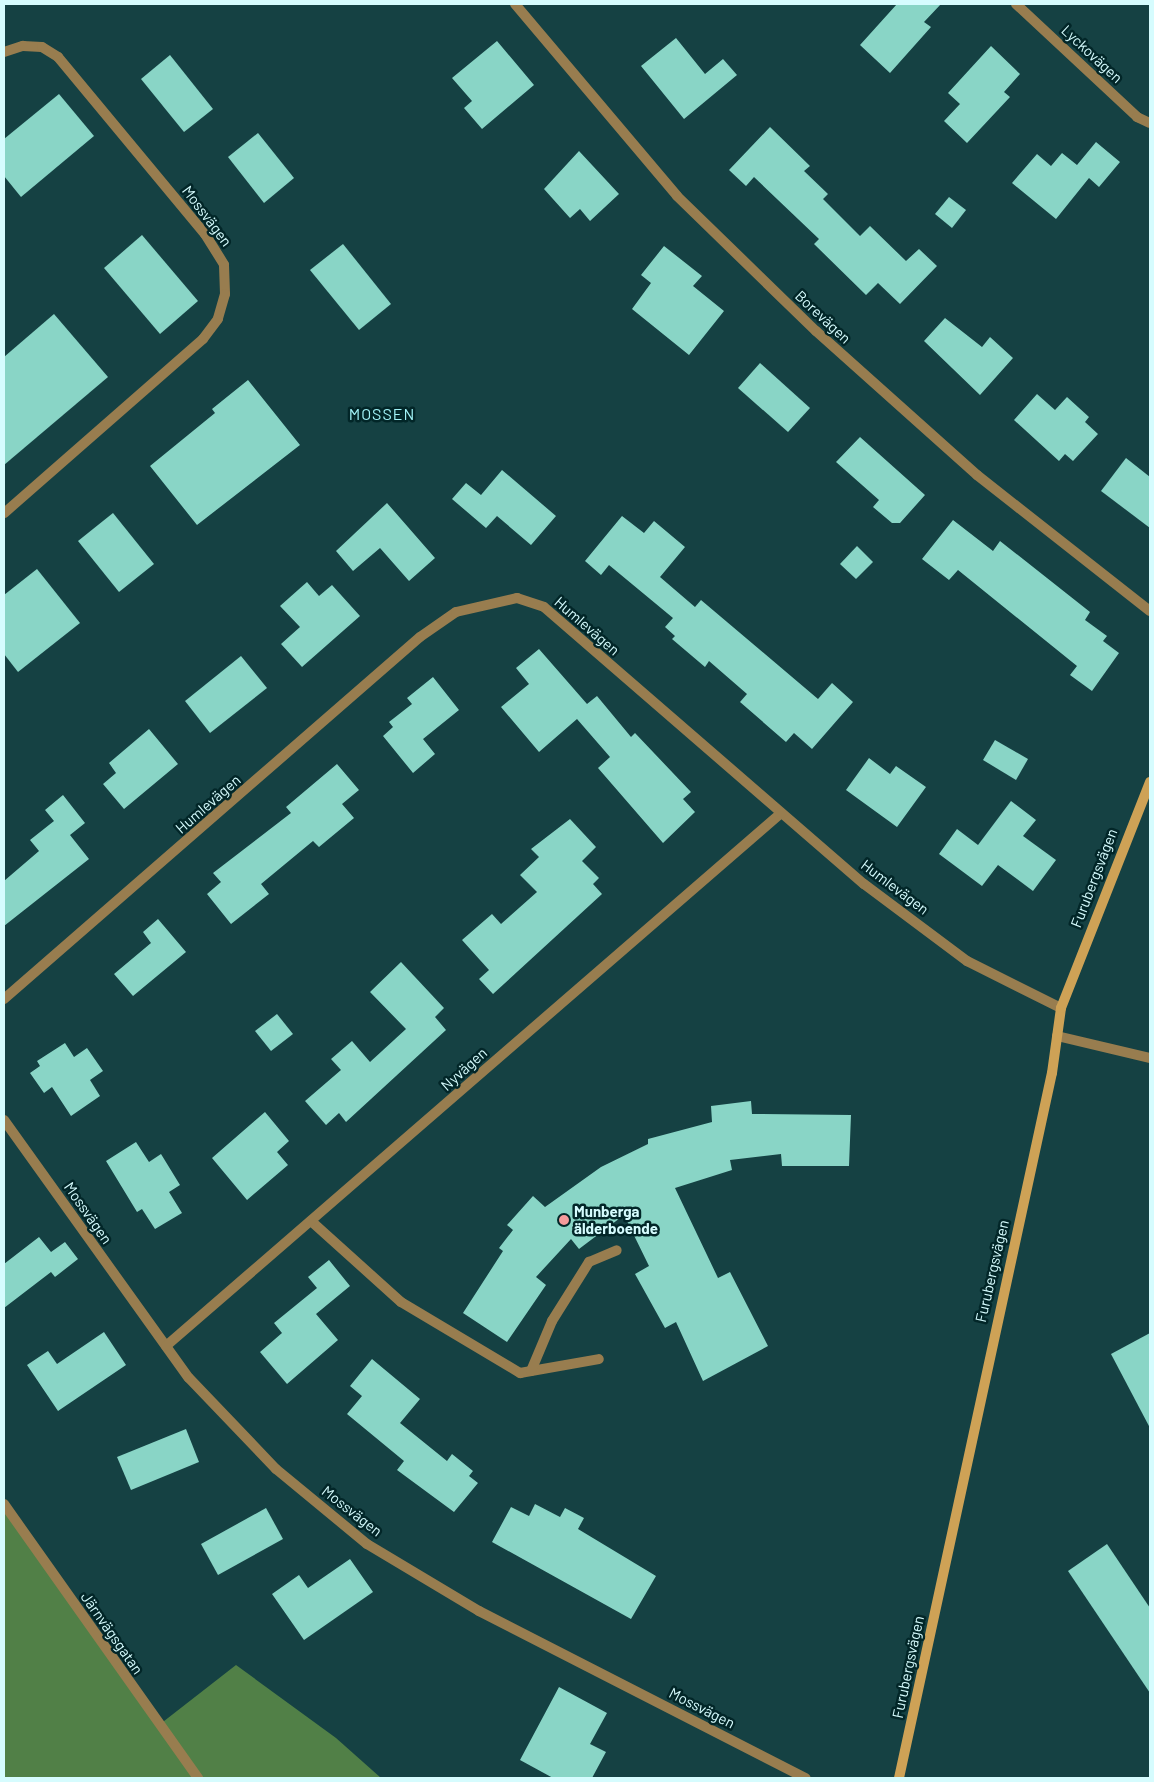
<!DOCTYPE html>
<html>
<head>
<meta charset="utf-8">
<style>
	body { margin:0 }
	#map { position:relative; width:1154px; height:1782px; overflow:hidden; background:#154143; font-family:Barlow,sans-serif }
	div>[style] { position:absolute }
	[style*='--x'] { left:calc(var(--x)*1px); top:calc(var(--y)*1px); width:calc(var(--w)*1px); rotate:calc(var(--a)*1deg) }
	.forest>* { inset:0; background:#518047 }
	.building>* { inset:0; background:#89d5c6 }
	.lane>* { height:10px; margin:-5px; padding:0 5px; transform-origin:5px; border-radius:5px; background:#987d4f }
	.street>* { height:10px; margin:-5px; padding:0 5px; transform-origin:5px; border-radius:5px; background:#987d4f }
	.secondary>* { height:10px; margin:-5px; padding:0 5px; transform-origin:5px; border-radius:5px; background:#cea256 }
	.dots>* { width:14px; height:14px; translate:-50% -50%; box-sizing:border-box; border:2px solid #022628; border-radius:50% }
	span { translate:-50% -50%; white-space:nowrap; text-align:center; line-height:1.15; -webkit-text-stroke:5px #022628; paint-order:stroke }
	.street-label { font-size:15px; color:#d6fcfe }
	.poi-label { font-size:15px; color:#d6fcfe; font-weight:700 }
	.left { translate:0 -50%; text-align:left }
	.neighbourhood-label { font-size:16px; color:#a2f4f8; letter-spacing:1px }
	.frame { position:absolute; inset:0; border:5px solid #d6fcfe; pointer-events:none }
</style>
</head>
<body>
<div id="map">
	<div class="forest">
		<i style="clip-path:polygon(4px 1504px,159px 1725px,236px 1665px,336px 1738px,381px 1778px,4px 1778px)"></i>
	</div>
	<div class="building">
		<i style="clip-path:polygon(897px 4px,941px 4px,924px 22px,931px 27px,890px 73px,860px 45px)"></i>
		<i style="clip-path:polygon(676px 38px,705px 74px,723px 59px,737px 75px,684px 119px,641px 66px)"></i>
		<i style="clip-path:polygon(497px 41px,534px 85px,482px 129px,464px 108px,472px 101px,452px 78px)"></i>
		<i style="clip-path:polygon(991px 46px,1020px 74px,1004px 92px,1010px 97px,967px 143px,944px 121px,960px 104px,948px 93px)"></i>
		<i style="clip-path:polygon(170px 55px,213px 109px,184px 132px,141px 79px)"></i>
		<i style="clip-path:polygon(59px 94px,94px 136px,21px 197px,4px 176px,4px 139px)"></i>
		<i style="clip-path:polygon(770px 127px,810px 166px,804px 171px,828px 194px,823px 199px,860px 236px,870px 226px,906px 261px,919px 249px,937px 266px,900px 304px,878px 283px,866px 295px,814px 244px,819px 239px,754px 177px,746px 186px,729px 170px)"></i>
		<i style="clip-path:polygon(258px 133px,294px 178px,264px 203px,228px 157px)"></i>
		<i style="clip-path:polygon(1096px 142px,1120px 162px,1099px 187px,1089px 178px,1056px 219px,1012px 183px,1037px 154px,1051px 166px,1062px 153px,1077px 165px)"></i>
		<i style="clip-path:polygon(579px 151px,619px 194px,590px 221px,580px 209px,570px 218px,544px 189px)"></i>
		<i style="clip-path:polygon(949px 197px,966px 210px,952px 228px,935px 214px)"></i>
		<i style="clip-path:polygon(142px 235px,198px 301px,160px 334px,104px 268px)"></i>
		<i style="clip-path:polygon(343px 244px,391px 304px,359px 330px,310px 270px)"></i>
		<i style="clip-path:polygon(664px 246px,702px 276px,693px 286px,724px 311px,689px 355px,632px 309px,651px 283px,641px 275px)"></i>
		<i style="clip-path:polygon(54px 314px,108px 377px,4px 465px,4px 357px)"></i>
		<i style="clip-path:polygon(945px 318px,982px 347px,990px 337px,1013px 358px,980px 395px,924px 341px)"></i>
		<i style="clip-path:polygon(760px 363px,810px 408px,788px 432px,738px 388px)"></i>
		<i style="clip-path:polygon(248px 380px,300px 445px,197px 525px,150px 466px,215px 413px,212px 409px)"></i>
		<i style="clip-path:polygon(1037px 394px,1055px 410px,1067px 397px,1089px 417px,1085px 422px,1098px 434px,1073px 461px,1065px 454px,1059px 461px,1014px 420px)"></i>
		<i style="clip-path:polygon(860px 437px,925px 495px,900px 523px,892px 523px,873px 507px,879px 500px,836px 462px)"></i>
		<i style="clip-path:polygon(1126px 458px,1150px 477px,1150px 528px,1101px 491px)"></i>
		<i style="clip-path:polygon(502px 470px,556px 516px,531px 545px,497px 516px,486px 528px,452px 499px,466px 483px,481px 495px)"></i>
		<i style="clip-path:polygon(387px 503px,435px 558px,409px 581px,380px 548px,353px 571px,336px 551px)"></i>
		<i style="clip-path:polygon(113px 513px,154px 564px,119px 592px,78px 541px)"></i>
		<i style="clip-path:polygon(622px 516px,644px 533px,654px 521px,685px 547px,660px 577px,695px 607px,701px 600px,818px 699px,832px 683px,853px 702px,812px 749px,794px 733px,786px 742px,740px 702px,747px 694px,709px 661px,705px 667px,672px 639px,675px 636px,665px 627px,673px 618px,609px 565px,601px 575px,585px 561px)"></i>
		<i style="clip-path:polygon(953px 520px,993px 551px,1000px 541px,1090px 612px,1085px 620px,1107px 636px,1103px 641px,1119px 653px,1092px 691px,1070px 675px,1077px 666px,958px 570px,949px 580px,922px 559px)"></i>
		<i style="clip-path:polygon(857px 546px,873px 562px,856px 579px,840px 564px)"></i>
		<i style="clip-path:polygon(37px 569px,80px 623px,18px 672px,4px 654px,4px 595px)"></i>
		<i style="clip-path:polygon(307px 582px,319px 596px,332px 585px,360px 616px,302px 667px,281px 644px,300px 627px,280px 606px)"></i>
		<i style="clip-path:polygon(539px 649px,587px 704px,597px 696px,631px 737px,635px 733px,691px 792px,683px 799px,695px 812px,663px 843px,598px 768px,610px 757px,577px 719px,539px 752px,501px 707px,529px 684px,516px 668px)"></i>
		<i style="clip-path:polygon(241px 656px,267px 688px,210px 733px,185px 701px)"></i>
		<i style="clip-path:polygon(433px 677px,459px 710px,423px 739px,435px 754px,413px 773px,383px 736px,393px 727px,389px 722px,412px 704px,407px 698px)"></i>
		<i style="clip-path:polygon(149px 729px,178px 764px,124px 809px,103px 784px,116px 773px,109px 763px)"></i>
		<i style="clip-path:polygon(995px 740px,1028px 759px,1016px 780px,983px 760px)"></i>
		<i style="clip-path:polygon(869px 758px,890px 774px,896px 766px,926px 787px,897px 827px,846px 790px)"></i>
		<i style="clip-path:polygon(337px 764px,359px 790px,342px 804px,354px 818px,319px 847px,313px 841px,261px 884px,269px 894px,231px 924px,207px 894px,221px 882px,213px 873px,291px 813px,286px 807px)"></i>
		<i style="clip-path:polygon(63px 795px,85px 823px,70px 835px,89px 859px,4px 926px,4px 881px,39px 851px,30px 840px,54px 821px,45px 810px)"></i>
		<i style="clip-path:polygon(1011px 801px,1036px 820px,1023px 836px,1056px 860px,1033px 891px,998px 865px,982px 886px,939px 854px,957px 829px,978px 845px)"></i>
		<i style="clip-path:polygon(570px 819px,596px 847px,582px 861px,599px 878px,593px 884px,602px 894px,493px 994px,479px 979px,489px 970px,462px 940px,492px 914px,501px 924px,537px 892px,520px 875px,539px 857px,531px 849px)"></i>
		<i style="clip-path:polygon(158px 919px,186px 952px,133px 996px,114px 974px,151px 943px,143px 932px)"></i>
		<i style="clip-path:polygon(401px 962px,444px 1008px,435px 1017px,446px 1030px,346px 1122px,339px 1113px,326px 1125px,305px 1101px,341px 1070px,331px 1059px,352px 1041px,370px 1062px,406px 1029px,370px 992px)"></i>
		<i style="clip-path:polygon(277px 1014px,293px 1034px,271px 1051px,255px 1031px)"></i>
		<i style="clip-path:polygon(65px 1043px,74px 1057px,87px 1048px,103px 1071px,90px 1080px,100px 1096px,71px 1116px,52px 1087px,44px 1093px,30px 1073px,40px 1066px,37px 1061px)"></i>
		<i style="clip-path:polygon(751px 1101px,752px 1114px,851px 1115px,849px 1166px,782px 1166px,781px 1154px,730px 1160px,732px 1170px,675px 1188px,718px 1278px,730px 1272px,768px 1346px,703px 1381px,676px 1322px,665px 1328px,635px 1274px,649px 1266px,624px 1215px,579px 1249px,571px 1239px,536px 1277px,546px 1285px,507px 1342px,463px 1313px,503px 1251px,499px 1248px,513px 1230px,507px 1225px,533px 1196px,545px 1207px,601px 1167px,648px 1144px,648px 1139px,712px 1122px,711px 1106px)"></i>
		<i style="clip-path:polygon(265px 1112px,289px 1141px,277px 1152px,288px 1165px,247px 1200px,212px 1158px)"></i>
		<i style="clip-path:polygon(136px 1142px,149px 1162px,161px 1154px,180px 1185px,169px 1192px,182px 1213px,155px 1229px,142px 1209px,137px 1212px,106px 1161px)"></i>
		<i style="clip-path:polygon(39px 1237px,51px 1252px,65px 1242px,78px 1259px,55px 1277px,51px 1272px,4px 1308px,4px 1264px)"></i>
		<i style="clip-path:polygon(329px 1260px,350px 1286px,316px 1314px,338px 1340px,287px 1384px,260px 1352px,282px 1333px,274px 1323px,317px 1288px,308px 1277px)"></i>
		<i style="clip-path:polygon(104px 1332px,126px 1365px,58px 1411px,27px 1365px,48px 1351px,57px 1364px)"></i>
		<i style="clip-path:polygon(1150px 1333px,1150px 1428px,1111px 1354px)"></i>
		<i style="clip-path:polygon(372px 1359px,420px 1399px,400px 1423px,447px 1461px,452px 1454px,473px 1471px,469px 1476px,478px 1483px,454px 1512px,397px 1470px,404px 1461px,347px 1414px,362px 1396px,350px 1386px)"></i>
		<i style="clip-path:polygon(186px 1429px,199px 1462px,131px 1490px,117px 1457px)"></i>
		<i style="clip-path:polygon(535px 1504px,560px 1517px,565px 1508px,584px 1518px,578px 1529px,656px 1576px,631px 1619px,492px 1542px,511px 1507px,529px 1516px)"></i>
		<i style="clip-path:polygon(266px 1508px,283px 1539px,218px 1575px,201px 1544px)"></i>
		<i style="clip-path:polygon(1107px 1544px,1150px 1608px,1150px 1693px,1068px 1571px)"></i>
		<i style="clip-path:polygon(350px 1559px,373px 1592px,304px 1640px,272px 1594px,299px 1575px,308px 1588px)"></i>
		<i style="clip-path:polygon(559px 1687px,607px 1713px,590px 1744px,606px 1752px,592px 1778px,553px 1778px,520px 1760px)"></i>
	</div>
	<div class="lane">
		<i style="--x:1057;--y:1036;--w:96;--a:13.3"></i>
		<i style="--x:311;--y:1221;--w:121;--a:42"></i>
		<i style="--x:401;--y:1302;--w:139;--a:30.8"></i>
		<i style="--x:520;--y:1373;--w:80;--a:-10"></i>
		<i style="--x:531;--y:1371;--w:54;--a:-67.2"></i>
		<i style="--x:552;--y:1321;--w:70;--a:-57.9"></i>
		<i style="--x:589;--y:1262;--w:30;--a:-23"></i>
	</div>
	<div class="street">
		<i style="--x:515;--y:4;--w:251;--a:49.8"></i>
		<i style="--x:677;--y:196;--w:194;--a:44.2"></i>
		<i style="--x:816;--y:331;--w:216;--a:41.8"></i>
		<i style="--x:977;--y:475;--w:220;--a:38.2"></i>
		<i style="--x:1016;--y:4;--w:166;--a:43"></i>
		<i style="--x:1137;--y:117;--w:14;--a:25"></i>
		<i style="--x:4;--y:52;--w:20;--a:-18"></i>
		<i style="--x:23;--y:46;--w:19;--a:3"></i>
		<i style="--x:42;--y:47;--w:19;--a:32"></i>
		<i style="--x:58;--y:57;--w:230;--a:50.3"></i>
		<i style="--x:205;--y:234;--w:36;--a:58"></i>
		<i style="--x:224;--y:265;--w:29;--a:88"></i>
		<i style="--x:225;--y:294;--w:26;--a:106"></i>
		<i style="--x:218;--y:319;--w:25;--a:127"></i>
		<i style="--x:203;--y:339;--w:264;--a:138.8"></i>
		<i style="--x:4;--y:999;--w:551;--a:-41.03"></i>
		<i style="--x:420;--y:637;--w:44;--a:-34.8"></i>
		<i style="--x:456;--y:612;--w:63;--a:-12.9"></i>
		<i style="--x:517;--y:598;--w:28;--a:18"></i>
		<i style="--x:544;--y:607;--w:423;--a:40.9"></i>
		<i style="--x:864;--y:884;--w:129;--a:36.8"></i>
		<i style="--x:967;--y:961;--w:105;--a:26.6"></i>
		<i style="--x:4;--y:1120;--w:317;--a:54.4"></i>
		<i style="--x:189;--y:1378;--w:126;--a:46.3"></i>
		<i style="--x:276;--y:1469;--w:118;--a:39.5"></i>
		<i style="--x:367;--y:1544;--w:131;--a:30.9"></i>
		<i style="--x:479;--y:1611;--w:367;--a:27.1"></i>
		<i style="--x:166;--y:1346;--w:814;--a:-40.91"></i>
		<i style="--x:4;--y:1504;--w:336;--a:54.7"></i>
	</div>
	<div class="secondary">
		<i style="--x:899;--y:1778;--w:721;--a:-77.76"></i>
		<i style="--x:1052;--y:1073;--w:66;--a:-82.1"></i>
		<i style="--x:1061;--y:1008;--w:243;--a:-68.5"></i>
	</div>
	<div class="dots">
		<i style="left:564px;top:1220px;background:#f59b9b"></i>
	</div>
	<div class="street-label">
		<span style="left:1092px;top:54px;rotate:43deg">Lyckovägen</span>
		<span style="left:207px;top:216px;rotate:53deg">Mossvägen</span>
		<span style="left:823px;top:317px;rotate:43deg">Borevägen</span>
		<span style="left:587px;top:626px;rotate:41deg">Humlevägen</span>
		<span style="left:208px;top:804px;rotate:-41deg">Humlevägen</span>
		<span style="left:1094px;top:878px;rotate:-69deg">Furubergsvägen</span>
		<span style="left:895px;top:887px;rotate:37deg">Humlevägen</span>
		<span style="left:464px;top:1069px;rotate:-42deg">Nyvägen</span>
		<span style="left:88px;top:1213px;rotate:55deg">Mossvägen</span>
		<span style="left:992px;top:1271px;rotate:-77deg">Furubergsvägen</span>
		<span style="left:352px;top:1511px;rotate:38deg">Mossvägen</span>
		<span style="left:112px;top:1633px;rotate:55deg">Järnvägsgatan</span>
		<span style="left:908px;top:1667px;rotate:-78deg">Furubergsvägen</span>
		<span style="left:702px;top:1708px;rotate:27deg">Mossvägen</span>
	</div>
	<div class="poi-label">
		<span class="left" style="left:574px;top:1220px">Munberga<br>älderboende</span>
	</div>
	<div class="neighbourhood-label">
		<span style="left:382px;top:414px">MOSSEN</span>
	</div>
	<div class="frame"></div>
</div>
</body>
</html>
